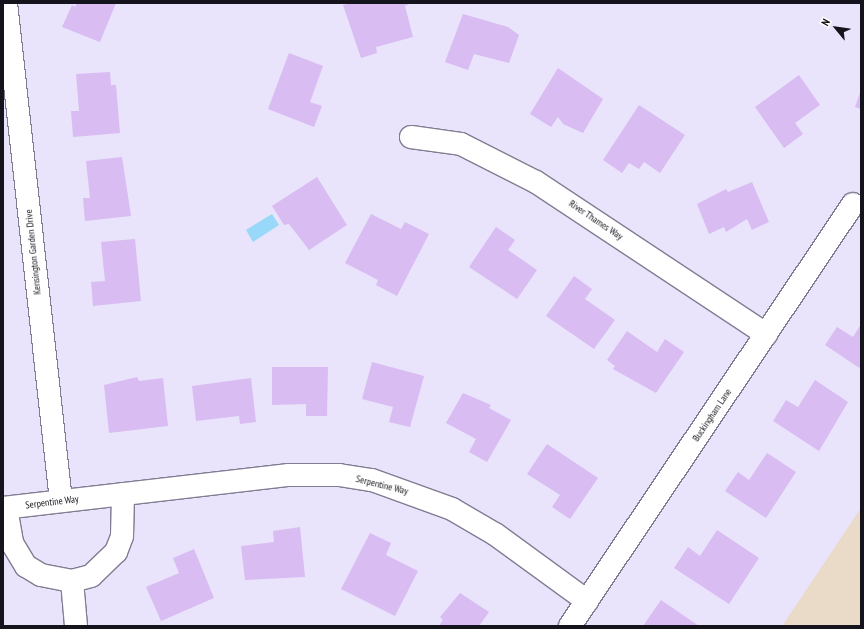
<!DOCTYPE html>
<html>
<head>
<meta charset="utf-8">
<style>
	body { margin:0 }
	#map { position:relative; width:864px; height:629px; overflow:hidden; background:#e9e3fc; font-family:"PT Sans Narrow",sans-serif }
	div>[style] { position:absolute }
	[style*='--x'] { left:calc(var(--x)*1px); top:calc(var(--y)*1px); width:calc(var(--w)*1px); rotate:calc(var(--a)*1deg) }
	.education>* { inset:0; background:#eadac8 }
	.water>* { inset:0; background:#98d8f8 }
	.building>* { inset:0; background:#d9bcf1 }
	.roads { filter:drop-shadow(1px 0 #827c92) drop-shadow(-1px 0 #827c92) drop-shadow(0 1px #827c92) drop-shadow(0 -1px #827c92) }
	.street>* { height:22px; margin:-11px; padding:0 11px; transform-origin:11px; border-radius:11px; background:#fff }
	span { translate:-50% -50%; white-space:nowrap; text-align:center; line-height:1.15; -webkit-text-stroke:3px #fff; paint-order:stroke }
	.street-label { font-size:10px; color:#15131b }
	.frame { position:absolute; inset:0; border:4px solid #15131b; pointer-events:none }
	.north { position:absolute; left:816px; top:8px; width:40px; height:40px; -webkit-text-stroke:3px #fff; paint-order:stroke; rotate:299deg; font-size:11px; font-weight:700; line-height:16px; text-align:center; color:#15131b }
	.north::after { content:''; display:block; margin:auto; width:14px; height:18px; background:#15131b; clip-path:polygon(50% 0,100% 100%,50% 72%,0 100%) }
</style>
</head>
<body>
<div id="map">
	<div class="education">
		<i style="clip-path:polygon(861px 508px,861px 626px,782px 626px)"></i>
	</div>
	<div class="water">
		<i style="clip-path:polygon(272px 214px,279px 225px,253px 242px,246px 230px)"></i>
	</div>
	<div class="building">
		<i style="clip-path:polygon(77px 3px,116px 3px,100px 42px,62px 27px,72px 5px,75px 7px)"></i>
		<i style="clip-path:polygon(351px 3px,411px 3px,405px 6px,413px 37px,376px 47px,377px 53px,361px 58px,343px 5px)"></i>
		<i style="clip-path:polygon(463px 14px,508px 27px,519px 35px,509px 63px,474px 54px,468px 70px,445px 62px)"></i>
		<i style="clip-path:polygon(289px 53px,323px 66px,310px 102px,322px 106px,314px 127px,268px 109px)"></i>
		<i style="clip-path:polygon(558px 68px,603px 99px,583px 133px,563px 124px,558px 117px,551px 127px,530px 114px)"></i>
		<i style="clip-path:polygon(110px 72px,111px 85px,116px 85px,120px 133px,73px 137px,71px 111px,79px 111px,76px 74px)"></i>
		<i style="clip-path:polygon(799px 75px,820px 105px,795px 123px,803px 134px,784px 148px,755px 107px)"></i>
		<i style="clip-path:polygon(861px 90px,861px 109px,855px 107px)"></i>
		<i style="clip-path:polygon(639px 105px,685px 135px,660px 173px,644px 162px,639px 169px,629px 163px,622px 173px,603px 160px)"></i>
		<i style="clip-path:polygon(122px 157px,131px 216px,85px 221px,83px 198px,90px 198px,86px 161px)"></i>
		<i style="clip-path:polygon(317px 177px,347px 225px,309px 250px,289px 224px,284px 225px,272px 206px)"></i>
		<i style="clip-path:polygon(752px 182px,769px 222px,752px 230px,747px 219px,726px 232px,724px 227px,709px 234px,697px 204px,726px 189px,728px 192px)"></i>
		<i style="clip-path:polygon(371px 214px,401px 229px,405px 222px,429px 234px,397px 296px,376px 285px,378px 280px,345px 263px)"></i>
		<i style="clip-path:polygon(496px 227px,515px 240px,508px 250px,537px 270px,517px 299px,469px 267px)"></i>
		<i style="clip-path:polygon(135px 239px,141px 301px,93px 306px,91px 282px,105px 281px,101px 242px)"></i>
		<i style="clip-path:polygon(574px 276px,592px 289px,585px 299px,615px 320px,594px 349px,546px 316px)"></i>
		<i style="clip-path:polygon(861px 324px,861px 369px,825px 345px,837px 327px,853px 337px)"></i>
		<i style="clip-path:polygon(627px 331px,657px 352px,665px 339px,684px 352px,656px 393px,613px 369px,615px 366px,607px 360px)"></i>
		<i style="clip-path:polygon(372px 362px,424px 376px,410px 427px,389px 422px,393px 407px,362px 399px)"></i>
		<i style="clip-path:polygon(272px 367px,328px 367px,327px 416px,306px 416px,306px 404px,272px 405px)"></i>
		<i style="clip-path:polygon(137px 377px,139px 381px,163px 378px,168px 426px,109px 433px,104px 385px)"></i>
		<i style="clip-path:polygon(251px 378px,256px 422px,240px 424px,239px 416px,196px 421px,192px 386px)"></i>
		<i style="clip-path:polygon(815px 380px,848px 402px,819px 451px,773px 421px,786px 400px,798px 407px)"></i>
		<i style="clip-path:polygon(463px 393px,491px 405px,489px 408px,511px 420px,487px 462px,469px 452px,476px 439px,446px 423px)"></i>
		<i style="clip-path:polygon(547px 444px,598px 478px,570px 519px,552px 507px,560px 495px,527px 474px)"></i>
		<i style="clip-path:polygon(767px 453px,796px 472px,766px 518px,725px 491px,738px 472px,749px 480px)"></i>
		<i style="clip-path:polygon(300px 527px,305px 577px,245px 580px,241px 546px,274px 542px,273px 531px)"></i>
		<i style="clip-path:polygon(717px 530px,759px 558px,729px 604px,674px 568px,688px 547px,700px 556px)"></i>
		<i style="clip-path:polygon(370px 533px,391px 543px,386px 555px,418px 571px,395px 616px,341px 589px)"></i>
		<i style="clip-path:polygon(194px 549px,214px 598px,161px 621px,146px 587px,179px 573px,173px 558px)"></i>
		<i style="clip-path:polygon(460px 593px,489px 612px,479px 626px,439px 626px,443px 620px,440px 617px)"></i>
		<i style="clip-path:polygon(661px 600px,699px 626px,643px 626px)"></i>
	</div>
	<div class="roads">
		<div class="street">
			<i style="--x:6;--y:3;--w:501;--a:83.7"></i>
			<i style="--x:411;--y:137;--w:50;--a:8"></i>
			<i style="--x:461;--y:144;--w:84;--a:26.9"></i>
			<i style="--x:536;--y:182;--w:276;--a:33.5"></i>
			<i style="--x:3;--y:508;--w:288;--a:-6.6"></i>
			<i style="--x:289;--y:475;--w:50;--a:0"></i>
			<i style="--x:339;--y:475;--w:33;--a:9"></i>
			<i style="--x:372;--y:480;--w:85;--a:19.9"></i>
			<i style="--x:452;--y:509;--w:50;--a:30.2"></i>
			<i style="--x:495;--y:534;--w:114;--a:36.1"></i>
			<i style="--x:6;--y:508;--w:36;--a:80"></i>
			<i style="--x:12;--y:543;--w:27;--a:59"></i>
			<i style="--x:26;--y:566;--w:17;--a:31"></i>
			<i style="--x:41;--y:575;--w:32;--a:11"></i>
			<i style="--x:72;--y:581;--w:20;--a:-15"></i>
			<i style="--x:91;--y:576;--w:35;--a:-44"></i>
			<i style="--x:116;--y:552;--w:17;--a:-69"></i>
			<i style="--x:122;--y:536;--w:42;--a:-88.6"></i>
			<i style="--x:72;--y:581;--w:45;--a:84.9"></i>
			<i style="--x:570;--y:626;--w:508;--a:-56.15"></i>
		</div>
	</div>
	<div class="street-label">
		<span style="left:596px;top:220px;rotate:34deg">River Thames Way</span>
		<span style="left:33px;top:252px;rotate:-96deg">Kensington Garden Drive</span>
		<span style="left:712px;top:415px;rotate:-56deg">Buckingham Lane</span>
		<span style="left:382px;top:485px;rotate:14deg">Serpentine Way</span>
		<span style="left:52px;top:502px;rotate:-7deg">Serpentine Way</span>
	</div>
	<div class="frame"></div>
	<div class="north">N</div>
</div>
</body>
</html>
